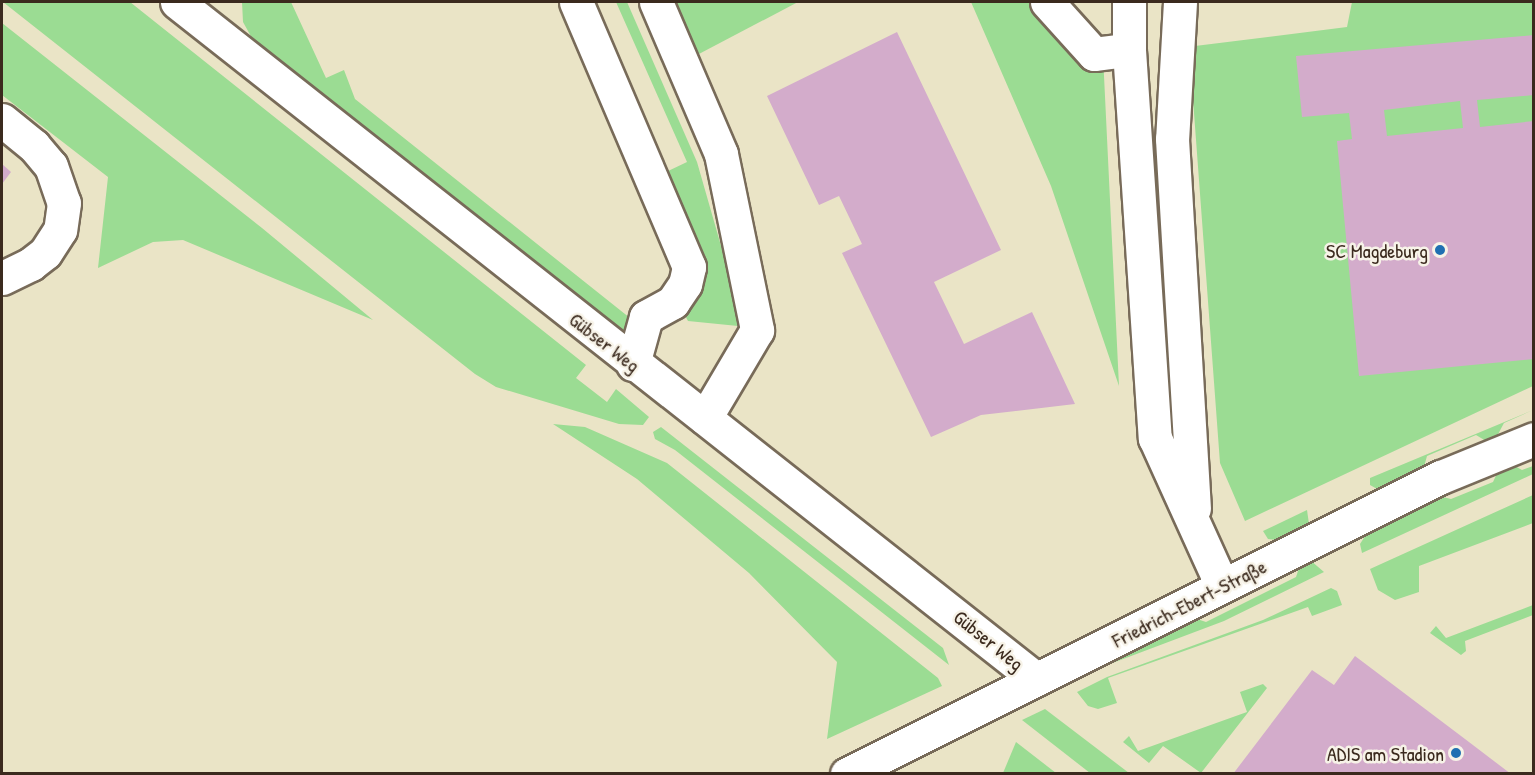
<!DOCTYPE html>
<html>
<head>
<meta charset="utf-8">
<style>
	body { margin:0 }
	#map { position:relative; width:1535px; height:775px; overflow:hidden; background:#eae4c6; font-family:"Patrick Hand",sans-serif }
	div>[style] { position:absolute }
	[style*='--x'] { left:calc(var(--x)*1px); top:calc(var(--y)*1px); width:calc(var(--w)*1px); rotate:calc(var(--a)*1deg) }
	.green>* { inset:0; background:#9bdc93 }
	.building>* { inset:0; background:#d3accb }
	.roads { filter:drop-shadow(2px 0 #786b59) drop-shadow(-2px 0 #786b59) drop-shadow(0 2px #786b59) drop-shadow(0 -2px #786b59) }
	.minor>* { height:33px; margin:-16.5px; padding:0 16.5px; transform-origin:16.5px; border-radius:16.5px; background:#fff }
	.dots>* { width:16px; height:16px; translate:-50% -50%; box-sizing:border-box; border:3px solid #f7f3e8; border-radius:50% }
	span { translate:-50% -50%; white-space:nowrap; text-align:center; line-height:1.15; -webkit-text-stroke:5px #f7f3e8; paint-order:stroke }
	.poi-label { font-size:20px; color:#3b2a1e }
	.right { translate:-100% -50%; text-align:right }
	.street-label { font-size:20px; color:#3b2a1e }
	.frame { position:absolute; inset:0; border:3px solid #3b2a1e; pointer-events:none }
</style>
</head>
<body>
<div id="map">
	<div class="green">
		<i style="clip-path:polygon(3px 2px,130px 2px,586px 365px,576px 378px,607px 402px,616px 389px,649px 417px,643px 425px,619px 424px,496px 387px,475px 374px)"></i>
		<i style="clip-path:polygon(242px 2px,291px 2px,326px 78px,344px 70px,355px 99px,630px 318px,626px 333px,253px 40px,243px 22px)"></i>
		<i style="clip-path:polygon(616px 2px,627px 2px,697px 162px,738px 305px,749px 305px,738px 326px,688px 321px,682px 310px,703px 280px,707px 265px,666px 172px,687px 162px)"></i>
		<i style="clip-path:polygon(674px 2px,798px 2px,697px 55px)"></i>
		<i style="clip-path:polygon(971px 2px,1047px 2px,1103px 55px,1119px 386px,1051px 186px)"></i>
		<i style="clip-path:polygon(1352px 2px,1533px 2px,1533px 386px,1245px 521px,1220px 463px,1192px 86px,1195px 46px,1347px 27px)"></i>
		<i style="clip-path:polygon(2px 23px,262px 228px,373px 320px,183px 240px,153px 242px,98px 268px,108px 177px,2px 95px)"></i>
		<i style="clip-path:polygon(1533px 410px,1504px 423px,1496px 438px,1486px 441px,1476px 435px,1427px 456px,1424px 467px,1379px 490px,1370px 485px,1370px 478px)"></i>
		<i style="clip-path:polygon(553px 424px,585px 427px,667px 463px,938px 678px,942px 686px,827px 739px,837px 662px,749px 573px,637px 479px)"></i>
		<i style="clip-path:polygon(661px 427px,943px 648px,949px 665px,675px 450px,655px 439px,653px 432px)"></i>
		<i style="clip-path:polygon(1511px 464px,1522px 470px,1533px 466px,1533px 474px,1362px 553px,1360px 544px,1369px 530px,1439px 496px,1451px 499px,1493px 482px,1499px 469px)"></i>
		<i style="clip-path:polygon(1533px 495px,1533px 523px,1419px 566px,1419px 592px,1395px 600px,1378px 590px,1370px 569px)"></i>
		<i style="clip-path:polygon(1307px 510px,1309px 524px,1278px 540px,1268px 539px,1263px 531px)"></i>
		<i style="clip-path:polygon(1310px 560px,1324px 572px,1224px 621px,1102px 667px,1194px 618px,1206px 622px,1296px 577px,1300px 565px)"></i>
		<i style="clip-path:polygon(1331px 588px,1337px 591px,1342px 605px,1312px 616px,1308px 607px,1108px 678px,1117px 703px,1098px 709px,1088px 706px,1077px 692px,1107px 677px,1263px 620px)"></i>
		<i style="clip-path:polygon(1533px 605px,1533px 615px,1465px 641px,1466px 651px,1461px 655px,1430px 633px,1436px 626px,1446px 638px)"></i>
		<i style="clip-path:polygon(1263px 684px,1267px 688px,1201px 773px,1163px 746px,1149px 763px,1123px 742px,1129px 736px,1138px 751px,1247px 712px,1240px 692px)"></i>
		<i style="clip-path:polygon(1045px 709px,1129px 773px,1090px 773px,1022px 720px)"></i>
		<i style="clip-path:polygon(1016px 742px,1056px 773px,1003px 773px)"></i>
	</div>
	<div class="building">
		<i style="clip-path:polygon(897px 32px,1001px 250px,934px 282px,964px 344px,1032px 312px,1075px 404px,981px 415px,931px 437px,842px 253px,862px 244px,839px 196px,819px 205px,767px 96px)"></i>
		<i style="clip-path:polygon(evenodd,1534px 35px,1534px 95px,1477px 100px,1480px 127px,1534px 121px,1534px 359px,1359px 376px,1337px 141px,1352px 139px,1349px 113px,1302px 117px,1296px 56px,1534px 35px,1460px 101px,1463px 128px,1387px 136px,1384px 110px,1460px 101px)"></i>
		<i style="clip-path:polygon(2px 164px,11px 172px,2px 184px)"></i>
		<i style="clip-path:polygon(1355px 656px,1465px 739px,1511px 774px,1233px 774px,1312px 670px,1334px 685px)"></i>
	</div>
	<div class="roads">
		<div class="minor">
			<i style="--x:177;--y:2;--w:1094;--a:38.24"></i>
			<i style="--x:576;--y:2;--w:288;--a:66.9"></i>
			<i style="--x:689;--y:267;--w:17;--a:103"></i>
			<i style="--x:685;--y:284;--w:22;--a:124"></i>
			<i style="--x:673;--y:302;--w:31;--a:151"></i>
			<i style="--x:646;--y:317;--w:49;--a:105.5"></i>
			<i style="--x:656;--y:2;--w:165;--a:66.8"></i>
			<i style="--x:721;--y:154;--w:180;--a:78.4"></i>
			<i style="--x:757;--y:330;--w:102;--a:120.6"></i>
			<i style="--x:1047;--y:2;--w:70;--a:47.9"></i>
			<i style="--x:1094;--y:54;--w:35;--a:-7"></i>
			<i style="--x:1129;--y:50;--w:48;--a:-90"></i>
			<i style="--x:1180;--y:2;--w:137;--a:93.3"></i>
			<i style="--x:1172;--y:139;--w:370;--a:86.6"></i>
			<i style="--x:1129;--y:50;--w:389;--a:86.2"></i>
			<i style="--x:1155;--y:438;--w:162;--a:65.6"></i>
			<i style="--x:2;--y:120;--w:41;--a:39.1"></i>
			<i style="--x:34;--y:146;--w:26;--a:50"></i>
			<i style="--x:51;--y:166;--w:39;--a:71"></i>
			<i style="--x:64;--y:203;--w:27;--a:98"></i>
			<i style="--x:60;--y:230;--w:27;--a:123"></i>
			<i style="--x:45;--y:253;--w:18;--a:142"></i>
			<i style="--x:31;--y:264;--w:32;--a:154"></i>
			<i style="--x:847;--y:774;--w:664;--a:-26.57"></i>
			<i style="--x:1441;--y:477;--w:100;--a:-22.2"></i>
		</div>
	</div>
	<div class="dots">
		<i style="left:1440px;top:250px;background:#1f6fb2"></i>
		<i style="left:1456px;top:753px;background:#1f6fb2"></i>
	</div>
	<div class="poi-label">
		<span class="right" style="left:1428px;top:250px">SC Magdeburg</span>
		<span class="right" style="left:1444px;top:753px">ADIS am Stadion</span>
	</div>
	<div class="street-label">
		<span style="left:605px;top:342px;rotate:38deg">Gübser Weg</span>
		<span style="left:1189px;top:603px;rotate:-27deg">Friedrich-Ebert-Straße</span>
		<span style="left:989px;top:640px;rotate:39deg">Gübser Weg</span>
	</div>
	<div class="frame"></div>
</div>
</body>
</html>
